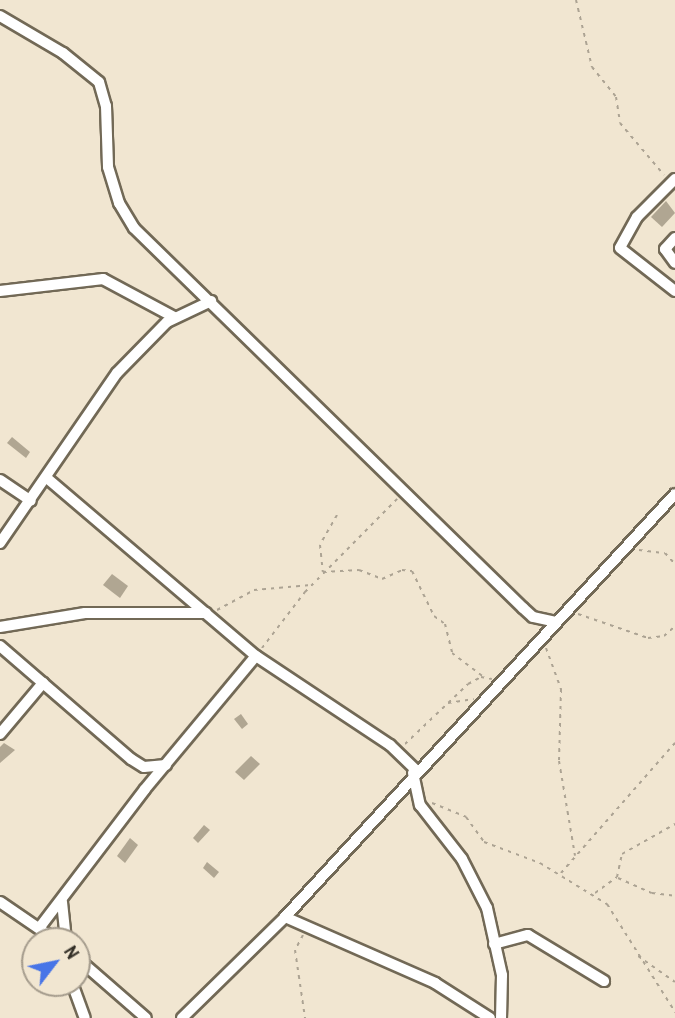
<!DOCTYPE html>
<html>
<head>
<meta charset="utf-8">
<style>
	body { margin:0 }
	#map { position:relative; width:675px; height:1018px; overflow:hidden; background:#f1e6d1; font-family:"Archivo Narrow",sans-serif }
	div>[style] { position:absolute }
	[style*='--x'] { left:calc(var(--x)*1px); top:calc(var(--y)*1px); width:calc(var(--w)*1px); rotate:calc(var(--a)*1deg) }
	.building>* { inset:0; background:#b0a692 }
	.path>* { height:2px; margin-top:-1px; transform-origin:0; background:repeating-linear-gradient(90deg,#aca393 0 3.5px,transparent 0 8.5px) }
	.roads { filter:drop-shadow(2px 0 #726956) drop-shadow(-2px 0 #726956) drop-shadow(0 2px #726956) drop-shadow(0 -2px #726956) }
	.minor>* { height:10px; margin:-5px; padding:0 5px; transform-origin:5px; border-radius:5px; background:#fff }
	span { translate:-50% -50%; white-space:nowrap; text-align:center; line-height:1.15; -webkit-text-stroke:7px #f1e6d1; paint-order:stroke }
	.north { position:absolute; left:21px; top:927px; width:70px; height:70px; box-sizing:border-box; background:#f1e6d1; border:2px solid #a59c8d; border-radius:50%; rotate:58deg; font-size:19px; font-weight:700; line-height:28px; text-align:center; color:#322e26 }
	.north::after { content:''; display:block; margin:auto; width:24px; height:32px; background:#4875e7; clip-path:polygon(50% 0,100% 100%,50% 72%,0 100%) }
</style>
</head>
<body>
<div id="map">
	<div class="building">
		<i style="clip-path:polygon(666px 201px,675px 213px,662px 227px,651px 217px)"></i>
		<i style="clip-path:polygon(12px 437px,30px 452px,26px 458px,7px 443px)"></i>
		<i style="clip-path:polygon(112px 574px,128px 586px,120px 598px,103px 585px)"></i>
		<i style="clip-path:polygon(241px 714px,248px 724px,242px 729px,234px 719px)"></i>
		<i style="clip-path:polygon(4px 743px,15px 750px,0 763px,0 747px)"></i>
		<i style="clip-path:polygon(251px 756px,260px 764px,244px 780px,235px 772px)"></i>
		<i style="clip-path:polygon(204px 825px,210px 830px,198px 843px,193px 838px)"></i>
		<i style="clip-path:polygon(130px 838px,138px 845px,125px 863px,117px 856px)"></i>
		<i style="clip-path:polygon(207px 862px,219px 872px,214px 878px,203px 868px)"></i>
	</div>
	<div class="path">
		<i style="--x:576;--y:0;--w:69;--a:76.6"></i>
		<i style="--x:592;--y:67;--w:38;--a:51"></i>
		<i style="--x:616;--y:97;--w:26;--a:81"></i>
		<i style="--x:620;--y:123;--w:68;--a:49.8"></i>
		<i style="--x:337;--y:515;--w:34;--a:120"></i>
		<i style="--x:320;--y:545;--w:27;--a:84"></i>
		<i style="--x:323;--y:572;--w:36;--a:-3"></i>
		<i style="--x:359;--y:570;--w:25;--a:21"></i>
		<i style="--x:382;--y:579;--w:22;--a:-24"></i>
		<i style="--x:402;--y:570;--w:10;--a:6"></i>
		<i style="--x:412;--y:571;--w:50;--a:63.9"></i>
		<i style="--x:434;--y:616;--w:14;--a:36"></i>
		<i style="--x:445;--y:624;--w:30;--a:76"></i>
		<i style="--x:452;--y:653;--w:41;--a:37.1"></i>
		<i style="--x:639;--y:550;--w:26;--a:7"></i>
		<i style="--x:665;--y:553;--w:15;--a:48"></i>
		<i style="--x:217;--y:610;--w:42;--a:-28.4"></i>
		<i style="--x:254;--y:590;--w:57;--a:-5"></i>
		<i style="--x:578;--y:614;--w:74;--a:18.9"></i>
		<i style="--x:648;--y:638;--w:16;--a:-7"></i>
		<i style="--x:664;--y:636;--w:15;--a:-42"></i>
		<i style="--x:262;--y:648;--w:71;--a:-52.5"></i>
		<i style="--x:305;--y:592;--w:131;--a:-45.3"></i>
		<i style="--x:546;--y:648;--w:44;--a:69.9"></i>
		<i style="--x:561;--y:689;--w:72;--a:91.6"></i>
		<i style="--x:559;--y:761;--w:96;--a:80.4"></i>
		<i style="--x:448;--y:703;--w:26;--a:-9"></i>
		<i style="--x:405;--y:744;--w:87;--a:-43.6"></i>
		<i style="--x:468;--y:684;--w:15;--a:-28"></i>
		<i style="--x:481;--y:677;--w:11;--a:10"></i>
		<i style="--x:432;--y:803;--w:37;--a:22"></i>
		<i style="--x:466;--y:817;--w:31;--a:54"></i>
		<i style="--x:484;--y:842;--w:60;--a:20.6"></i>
		<i style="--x:540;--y:863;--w:79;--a:31.5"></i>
		<i style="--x:607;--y:904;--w:128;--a:57.8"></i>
		<i style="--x:561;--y:873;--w:173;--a:-48.8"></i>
		<i style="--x:618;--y:878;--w:37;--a:24"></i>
		<i style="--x:652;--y:893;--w:23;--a:7"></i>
		<i style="--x:595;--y:893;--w:27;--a:-36"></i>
		<i style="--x:617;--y:877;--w:24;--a:-78"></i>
		<i style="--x:622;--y:854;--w:61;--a:-29.5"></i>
		<i style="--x:303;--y:935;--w:17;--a:118"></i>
		<i style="--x:295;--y:950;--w:69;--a:81.6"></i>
		<i style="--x:638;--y:956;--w:45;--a:35.1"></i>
	</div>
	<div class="roads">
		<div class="minor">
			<i style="--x:0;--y:16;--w:73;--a:30.4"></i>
			<i style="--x:63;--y:53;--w:46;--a:38.9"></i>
			<i style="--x:99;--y:82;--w:25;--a:74"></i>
			<i style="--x:106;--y:106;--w:61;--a:88.1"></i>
			<i style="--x:108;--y:167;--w:38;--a:73"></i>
			<i style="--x:119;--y:203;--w:29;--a:59"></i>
			<i style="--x:134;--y:228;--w:544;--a:44.33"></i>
			<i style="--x:523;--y:608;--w:13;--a:42"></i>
			<i style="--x:533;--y:617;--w:24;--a:12"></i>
			<i style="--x:675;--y:179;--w:54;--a:135"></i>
			<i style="--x:637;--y:217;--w:35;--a:119"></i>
			<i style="--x:620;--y:248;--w:70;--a:38"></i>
			<i style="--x:675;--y:238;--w:15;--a:132"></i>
			<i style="--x:665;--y:249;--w:17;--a:54"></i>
			<i style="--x:0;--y:291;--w:104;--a:-6.6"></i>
			<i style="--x:103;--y:279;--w:81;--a:28.2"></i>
			<i style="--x:48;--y:479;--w:273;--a:40.4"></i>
			<i style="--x:256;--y:656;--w:161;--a:33.6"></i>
			<i style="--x:390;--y:745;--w:36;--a:44"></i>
			<i style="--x:0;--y:480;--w:37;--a:34"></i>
			<i style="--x:0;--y:543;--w:206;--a:-55.5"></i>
			<i style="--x:117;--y:373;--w:71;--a:-45.6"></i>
			<i style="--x:167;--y:322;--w:49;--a:-25.5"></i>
			<i style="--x:0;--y:627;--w:86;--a:-9.4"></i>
			<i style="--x:85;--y:613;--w:121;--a:0"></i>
			<i style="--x:0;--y:646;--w:173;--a:40.8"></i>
			<i style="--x:131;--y:759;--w:15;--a:32"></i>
			<i style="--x:144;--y:767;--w:22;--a:-5"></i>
			<i style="--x:0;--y:734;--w:67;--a:-49.9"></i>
			<i style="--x:413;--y:773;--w:33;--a:78"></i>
			<i style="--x:420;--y:805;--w:68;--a:52.1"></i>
			<i style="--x:462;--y:859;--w:55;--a:63"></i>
			<i style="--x:487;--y:908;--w:69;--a:77.4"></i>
			<i style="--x:502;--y:975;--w:43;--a:91.3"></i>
			<i style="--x:0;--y:902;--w:69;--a:34.4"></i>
			<i style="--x:62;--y:902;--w:39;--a:84"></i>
			<i style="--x:285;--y:917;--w:164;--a:23.7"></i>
			<i style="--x:435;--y:983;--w:65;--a:32.5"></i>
			<i style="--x:40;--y:927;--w:173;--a:-52.7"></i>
			<i style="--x:145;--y:789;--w:173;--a:-50.2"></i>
			<i style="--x:494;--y:944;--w:35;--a:-15"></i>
			<i style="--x:528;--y:935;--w:89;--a:31.2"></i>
			<i style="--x:77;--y:958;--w:91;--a:41"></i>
			<i style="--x:72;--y:983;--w:37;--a:70"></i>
			<i style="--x:182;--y:1018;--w:144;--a:-44.4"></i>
			<i style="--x:285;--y:917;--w:575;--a:-47.32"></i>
		</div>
	</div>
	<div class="north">N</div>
</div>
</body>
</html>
